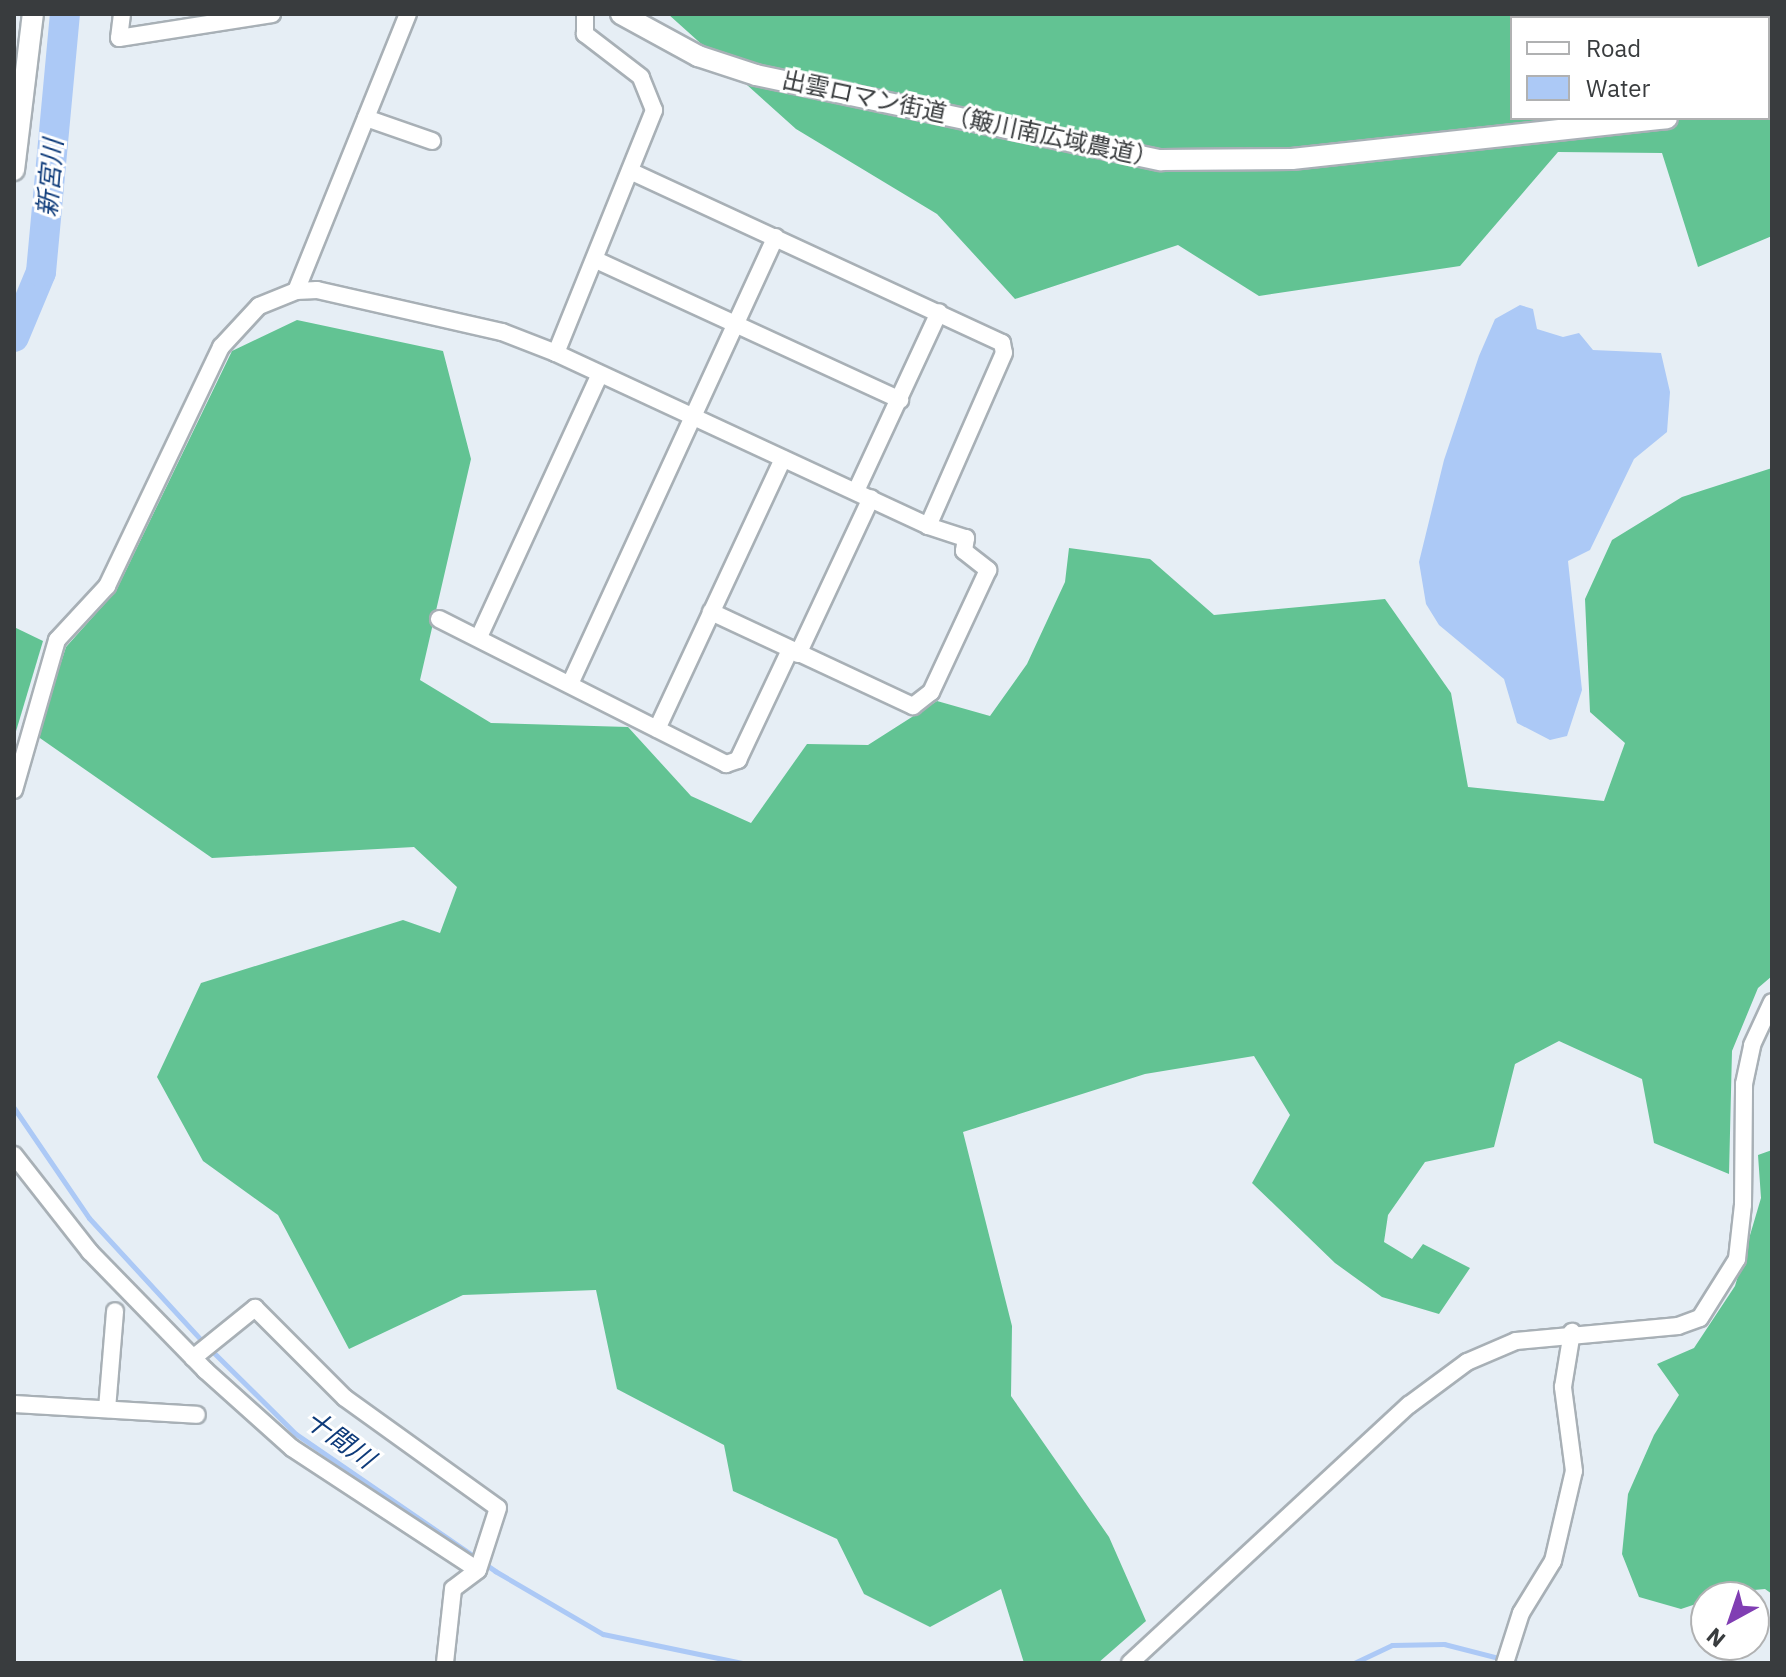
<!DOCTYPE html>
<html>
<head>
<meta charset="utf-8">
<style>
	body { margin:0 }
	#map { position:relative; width:1786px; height:1677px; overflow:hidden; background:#e6eef5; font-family:"IBM Plex Sans","Noto Sans JP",sans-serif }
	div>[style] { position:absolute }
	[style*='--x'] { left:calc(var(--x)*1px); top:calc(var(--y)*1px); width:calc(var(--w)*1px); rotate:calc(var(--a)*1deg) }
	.forest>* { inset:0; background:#62c393 }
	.water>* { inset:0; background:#acc9f6 }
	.stream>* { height:5px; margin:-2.5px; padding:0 2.5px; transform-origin:2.5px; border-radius:2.5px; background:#acc9f6 }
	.river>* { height:30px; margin:-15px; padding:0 15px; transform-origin:15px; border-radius:15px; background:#acc9f6 }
	.roads { filter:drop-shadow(2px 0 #a8b0b6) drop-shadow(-2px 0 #a8b0b6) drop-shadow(0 2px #a8b0b6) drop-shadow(0 -2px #a8b0b6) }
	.minor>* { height:16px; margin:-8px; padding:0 8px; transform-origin:8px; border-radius:8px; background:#fff }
	.tertiary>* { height:20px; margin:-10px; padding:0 10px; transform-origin:10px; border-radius:10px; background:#fff }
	span { translate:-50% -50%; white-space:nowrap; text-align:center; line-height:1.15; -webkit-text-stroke:6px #fff; paint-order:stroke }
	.street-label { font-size:24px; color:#393c3e }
	.water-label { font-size:26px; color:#0e3b7a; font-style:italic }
	.frame { position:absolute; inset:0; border:16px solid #393c3e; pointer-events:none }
	.legend { position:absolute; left:1510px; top:16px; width:260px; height:104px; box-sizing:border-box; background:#fff; border:2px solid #b0b1b2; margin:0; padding:10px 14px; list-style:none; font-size:24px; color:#393c3e }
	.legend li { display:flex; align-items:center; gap:16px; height:40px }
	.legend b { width:40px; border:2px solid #b0b1b2 }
	.north { position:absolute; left:1690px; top:1581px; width:80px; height:80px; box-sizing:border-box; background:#fff; border:2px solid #b0b1b2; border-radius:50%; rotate:220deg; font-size:22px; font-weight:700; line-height:32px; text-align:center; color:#393c3e }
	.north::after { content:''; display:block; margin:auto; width:28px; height:36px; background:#803eb3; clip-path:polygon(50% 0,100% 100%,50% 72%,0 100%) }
</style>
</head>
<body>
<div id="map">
	<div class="forest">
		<i style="clip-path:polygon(evenodd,668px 14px,1772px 14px,1772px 236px,1698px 267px,1662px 153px,1558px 152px,1460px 266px,1259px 296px,1178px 245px,1015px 299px,937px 214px,796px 129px,668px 14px,1512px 18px,1768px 18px,1768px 118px,1512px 118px,1512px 18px)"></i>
		<i style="clip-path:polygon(297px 320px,443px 351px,471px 459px,420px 680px,491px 723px,628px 727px,691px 796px,751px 823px,807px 744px,868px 745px,937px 701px,990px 716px,1027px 664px,1065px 582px,1069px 548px,1150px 559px,1214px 615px,1385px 599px,1451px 693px,1468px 787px,1604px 801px,1625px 743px,1590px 712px,1585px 599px,1612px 540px,1682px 497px,1772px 468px,1772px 976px,1758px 988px,1732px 1051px,1729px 1174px,1654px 1143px,1642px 1079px,1559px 1041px,1515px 1064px,1494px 1147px,1425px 1162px,1388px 1215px,1384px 1242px,1412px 1259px,1423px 1244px,1470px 1268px,1439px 1314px,1382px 1297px,1335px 1263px,1252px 1183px,1290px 1115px,1254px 1056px,1145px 1074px,963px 1132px,1012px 1326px,1011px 1396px,1109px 1537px,1146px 1621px,1098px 1663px,1024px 1663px,1001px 1589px,930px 1627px,864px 1594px,837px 1539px,733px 1491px,724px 1445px,617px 1389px,596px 1290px,463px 1295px,349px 1349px,278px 1215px,203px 1161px,157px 1077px,201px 983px,403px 920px,440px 933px,457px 887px,414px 847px,212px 858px,37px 736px,66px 647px,116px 591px,232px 351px)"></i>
		<i style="clip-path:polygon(14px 627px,43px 641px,14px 738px)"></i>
		<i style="clip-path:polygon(1772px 1150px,1772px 1594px,1765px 1589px,1732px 1592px,1681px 1609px,1639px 1597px,1622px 1554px,1628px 1494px,1654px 1435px,1679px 1395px,1657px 1364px,1694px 1348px,1735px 1286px,1761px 1198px,1758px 1155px)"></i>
	</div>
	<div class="water">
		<i style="clip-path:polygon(1520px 305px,1533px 309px,1537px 329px,1563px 337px,1579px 333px,1593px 350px,1661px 353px,1670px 392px,1667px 432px,1634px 459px,1590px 550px,1568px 561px,1582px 690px,1567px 736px,1550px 740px,1517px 723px,1504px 679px,1439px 625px,1426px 604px,1419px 562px,1444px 460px,1479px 356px,1495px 319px)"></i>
	</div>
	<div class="stream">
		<i style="--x:14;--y:1108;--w:133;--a:55.7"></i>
		<i style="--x:89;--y:1218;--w:170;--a:47.4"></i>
		<i style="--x:211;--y:1350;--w:120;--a:44.7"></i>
		<i style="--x:296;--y:1434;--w:242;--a:34.5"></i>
		<i style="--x:495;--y:1571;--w:125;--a:30.3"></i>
		<i style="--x:603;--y:1634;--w:142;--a:11.8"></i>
		<i style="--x:1354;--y:1663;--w:42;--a:-25.3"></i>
		<i style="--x:1392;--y:1645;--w:52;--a:-1.1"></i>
		<i style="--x:1444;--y:1644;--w:76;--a:14.4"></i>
	</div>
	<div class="river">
		<i style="--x:14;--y:337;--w:70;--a:-67.4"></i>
		<i style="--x:41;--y:272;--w:259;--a:-84.7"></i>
	</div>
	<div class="roads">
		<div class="minor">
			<i style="--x:122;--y:14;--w:24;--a:97"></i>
			<i style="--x:119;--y:38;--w:155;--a:-8.9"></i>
			<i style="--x:366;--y:118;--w:70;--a:19.2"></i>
			<i style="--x:630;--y:171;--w:410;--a:24.8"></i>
			<i style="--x:1002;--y:343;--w:10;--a:79"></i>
			<i style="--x:1004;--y:353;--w:189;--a:113.7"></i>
			<i style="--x:596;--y:260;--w:335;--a:24.7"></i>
			<i style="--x:296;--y:291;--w:299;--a:-68"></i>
			<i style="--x:556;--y:353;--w:262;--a:-68"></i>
			<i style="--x:654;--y:110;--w:35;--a:-112"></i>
			<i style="--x:641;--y:77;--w:71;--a:-142.5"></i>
			<i style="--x:585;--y:34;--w:20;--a:-90"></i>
			<i style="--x:856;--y:491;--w:197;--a:-65.1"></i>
			<i style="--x:439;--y:619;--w:322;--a:26.8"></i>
			<i style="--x:726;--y:764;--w:13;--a:-18"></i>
			<i style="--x:738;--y:760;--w:122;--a:-64.7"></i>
			<i style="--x:479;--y:637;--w:289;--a:-65.3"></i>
			<i style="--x:798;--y:654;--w:172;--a:-64.9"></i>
			<i style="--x:570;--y:684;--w:492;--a:-65.3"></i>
			<i style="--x:657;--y:729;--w:298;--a:-65"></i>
			<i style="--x:14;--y:790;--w:156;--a:-74"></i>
			<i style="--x:57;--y:640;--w:74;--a:-47.2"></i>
			<i style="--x:107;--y:586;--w:265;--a:-64.5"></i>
			<i style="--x:221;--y:347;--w:56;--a:-47.2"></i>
			<i style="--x:259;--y:306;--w:40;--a:-22"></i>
			<i style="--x:296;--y:291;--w:21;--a:-3"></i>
			<i style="--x:317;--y:290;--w:190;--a:12.8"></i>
			<i style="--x:502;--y:332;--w:58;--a:21.3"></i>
			<i style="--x:556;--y:353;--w:410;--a:24.9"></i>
			<i style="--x:928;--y:526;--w:40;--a:18"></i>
			<i style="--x:966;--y:538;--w:13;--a:99"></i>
			<i style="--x:964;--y:551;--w:31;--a:38"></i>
			<i style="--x:988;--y:570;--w:135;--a:115"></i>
			<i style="--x:931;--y:692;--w:23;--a:142"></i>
			<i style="--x:913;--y:706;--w:223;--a:-155"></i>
			<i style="--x:14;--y:1155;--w:123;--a:51.9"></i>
			<i style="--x:90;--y:1252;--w:165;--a:45.7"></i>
			<i style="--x:205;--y:1370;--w:117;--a:41.9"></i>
			<i style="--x:292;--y:1448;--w:222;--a:33.3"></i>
			<i style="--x:193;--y:1358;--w:80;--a:-38.9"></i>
			<i style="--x:255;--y:1308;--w:127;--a:45"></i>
			<i style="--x:345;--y:1398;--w:188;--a:35.7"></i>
			<i style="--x:498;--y:1508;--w:65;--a:107.9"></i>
			<i style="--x:478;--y:1570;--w:31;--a:143"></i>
			<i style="--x:453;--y:1589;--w:74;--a:96.2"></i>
			<i style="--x:14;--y:1404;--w:183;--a:3.4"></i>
			<i style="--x:107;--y:1409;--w:98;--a:-85.3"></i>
			<i style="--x:1130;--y:1663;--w:380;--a:-42.8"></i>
			<i style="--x:1409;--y:1405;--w:72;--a:-36.6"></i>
			<i style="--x:1467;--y:1362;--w:53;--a:-23.2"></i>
			<i style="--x:1516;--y:1341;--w:163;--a:-5.3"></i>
			<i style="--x:1678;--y:1326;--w:23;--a:-20"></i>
			<i style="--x:1700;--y:1318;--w:70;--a:-57.9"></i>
			<i style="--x:1737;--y:1259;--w:54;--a:-83.7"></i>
			<i style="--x:1743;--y:1205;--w:121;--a:-89.5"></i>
			<i style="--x:1744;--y:1084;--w:40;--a:-78"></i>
			<i style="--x:1752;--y:1045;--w:47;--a:-65.1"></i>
			<i style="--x:1505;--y:1663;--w:52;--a:-72.3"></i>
			<i style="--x:1521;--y:1613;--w:61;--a:-58.4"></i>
			<i style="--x:1553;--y:1561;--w:92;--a:-76.9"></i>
			<i style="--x:1574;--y:1471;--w:85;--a:-97.5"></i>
			<i style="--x:1563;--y:1387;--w:56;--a:-80.7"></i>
		</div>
		<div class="tertiary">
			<i style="--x:621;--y:14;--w:88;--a:28.6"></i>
			<i style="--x:698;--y:56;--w:61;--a:18.1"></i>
			<i style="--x:756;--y:75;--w:414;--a:11.9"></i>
			<i style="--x:1161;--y:160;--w:131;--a:-0.4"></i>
			<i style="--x:1292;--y:159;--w:377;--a:-6.2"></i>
			<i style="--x:1768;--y:107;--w:4;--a:-14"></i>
			<i style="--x:14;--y:170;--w:157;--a:-83.1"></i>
		</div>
	</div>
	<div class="street-label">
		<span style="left:970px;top:119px;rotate:12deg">出雲ロマン街道（簸川南広域農道）</span>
	</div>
	<div class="water-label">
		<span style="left:50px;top:178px;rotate:-85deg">新宮川</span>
		<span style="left:340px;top:1439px;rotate:36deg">十間川</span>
	</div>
	<div class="frame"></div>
	<ul class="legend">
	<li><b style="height:10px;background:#fff"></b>Road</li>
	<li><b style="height:22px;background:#acc9f6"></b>Water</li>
	</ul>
	<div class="north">N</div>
</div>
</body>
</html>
